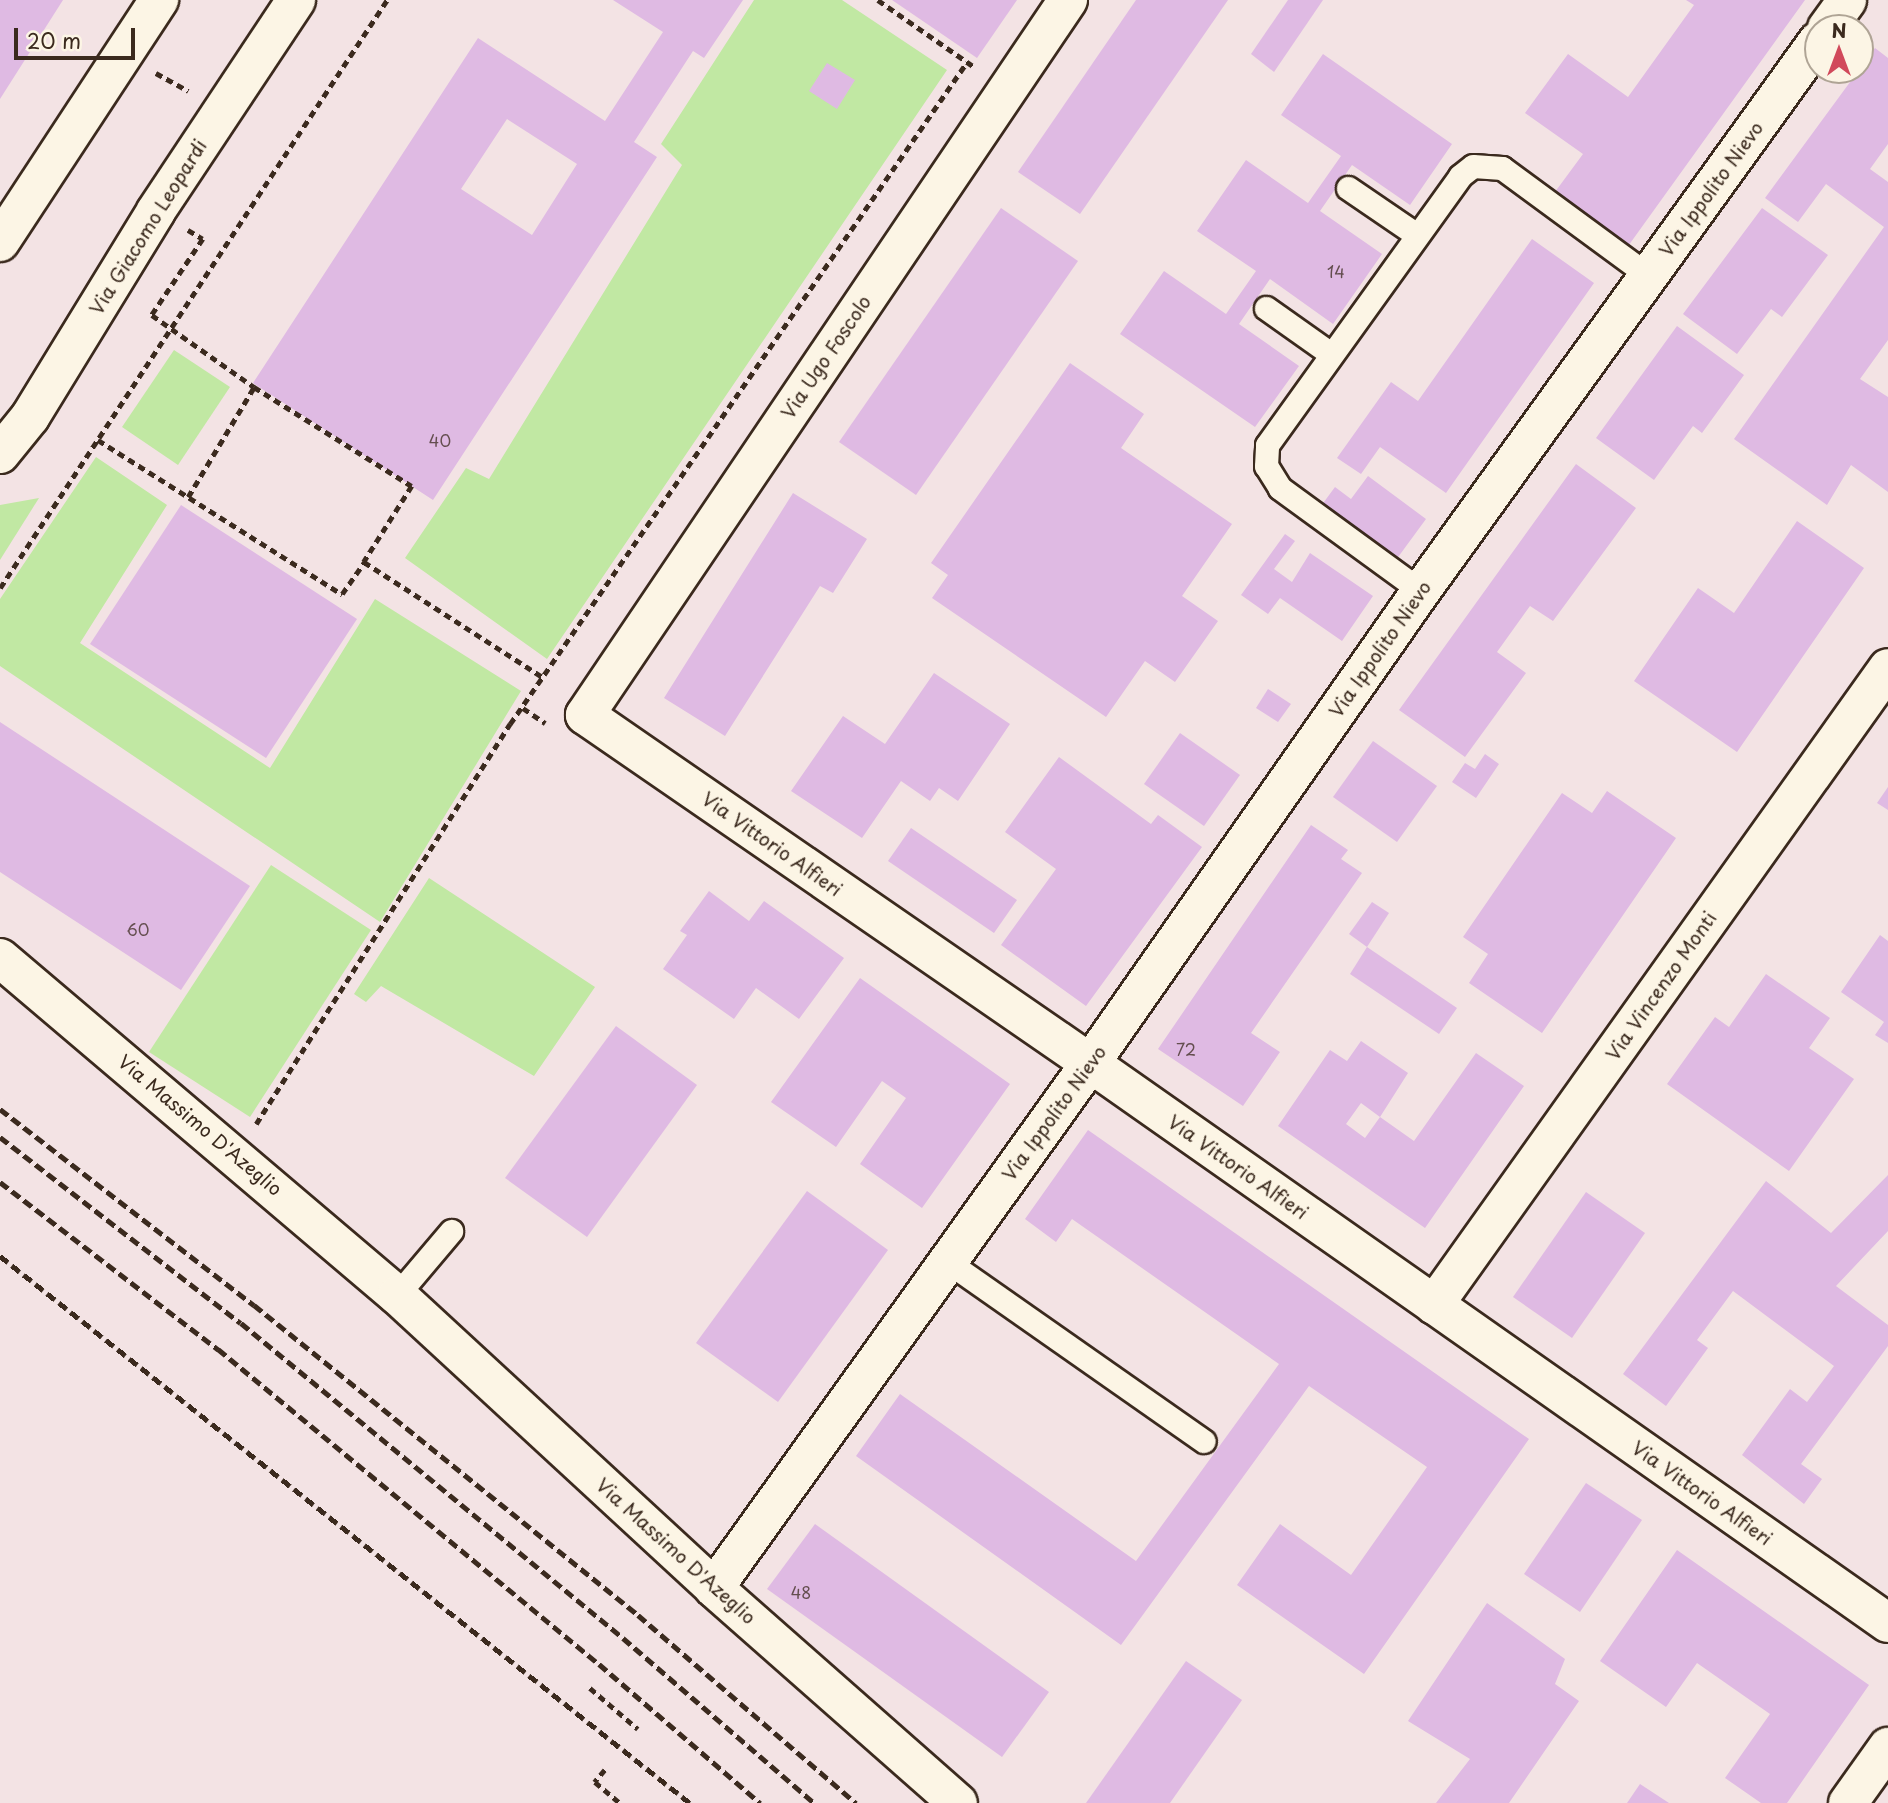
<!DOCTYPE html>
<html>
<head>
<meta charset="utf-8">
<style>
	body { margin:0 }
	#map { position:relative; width:1888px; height:1803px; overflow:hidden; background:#f3e3e4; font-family:"Playpen Sans",sans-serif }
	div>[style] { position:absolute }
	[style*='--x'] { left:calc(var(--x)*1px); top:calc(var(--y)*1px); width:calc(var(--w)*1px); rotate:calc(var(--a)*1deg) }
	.green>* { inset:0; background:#c1e8a3 }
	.building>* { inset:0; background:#dfbae3 }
	.path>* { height:4.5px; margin-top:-2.25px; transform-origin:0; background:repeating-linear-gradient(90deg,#3b2a1e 0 7px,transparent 0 12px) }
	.roads { filter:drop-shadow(2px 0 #3b2a1e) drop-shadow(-2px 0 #3b2a1e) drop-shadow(0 2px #3b2a1e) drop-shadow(0 -2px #3b2a1e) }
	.lane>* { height:23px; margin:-11.5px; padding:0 11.5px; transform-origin:11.5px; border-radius:11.5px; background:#fcf5e5 }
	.street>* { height:38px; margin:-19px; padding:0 19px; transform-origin:19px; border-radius:19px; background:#fcf5e5 }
	.rail>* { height:5px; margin-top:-2.5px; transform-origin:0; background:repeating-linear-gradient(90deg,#3b2a1e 0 10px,transparent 0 15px) }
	span { translate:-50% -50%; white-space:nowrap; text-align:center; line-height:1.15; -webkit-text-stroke:5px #fcf5e5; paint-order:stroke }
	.number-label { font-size:16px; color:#644e4f }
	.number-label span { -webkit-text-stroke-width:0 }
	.street-label { font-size:19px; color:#3b2a1e }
	.north { position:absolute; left:1804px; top:14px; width:70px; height:70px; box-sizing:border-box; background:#fcf5e5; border:2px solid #afa495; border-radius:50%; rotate:0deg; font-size:19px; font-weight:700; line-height:28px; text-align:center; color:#3b2a1e }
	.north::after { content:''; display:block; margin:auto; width:24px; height:32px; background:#d1495b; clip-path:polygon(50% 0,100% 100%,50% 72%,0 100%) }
	.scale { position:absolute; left:14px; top:28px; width:121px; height:32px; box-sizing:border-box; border:4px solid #3b2a1e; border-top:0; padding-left:9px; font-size:21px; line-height:24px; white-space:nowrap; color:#3b2a1e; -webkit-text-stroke:5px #fcf5e5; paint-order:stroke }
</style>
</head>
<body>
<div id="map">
	<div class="green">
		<i style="clip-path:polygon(754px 0,842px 0,947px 70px,547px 659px,405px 558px,466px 468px,489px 479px,682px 165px,661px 144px)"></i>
		<i style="clip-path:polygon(174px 350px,230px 387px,178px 465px,122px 427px)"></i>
		<i style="clip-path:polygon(96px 457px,167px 505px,80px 643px,270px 768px,375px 599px,521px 691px,380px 922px,0 666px,0 599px)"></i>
		<i style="clip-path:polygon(39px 498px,0 560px,0 505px)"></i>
		<i style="clip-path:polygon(271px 865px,371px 930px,250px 1117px,149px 1052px)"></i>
		<i style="clip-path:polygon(429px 878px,595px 987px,534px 1076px,381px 986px,366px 1002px,354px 994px)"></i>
	</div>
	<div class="building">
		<i style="clip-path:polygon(0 0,63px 0,0 99px)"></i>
		<i style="clip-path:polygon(evenodd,613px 0,743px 0,704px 58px,693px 51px,634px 142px,657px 157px,433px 500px,253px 383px,478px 38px,605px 121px,663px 32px,613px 0,507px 119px,577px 164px,532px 235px,461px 189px,507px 119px)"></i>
		<i style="clip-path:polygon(892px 0,1017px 0,977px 58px)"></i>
		<i style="clip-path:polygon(1136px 0,1228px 0,1080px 214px,1018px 172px)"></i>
		<i style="clip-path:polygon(1288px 0,1323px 0,1274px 72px,1251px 54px)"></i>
		<i style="clip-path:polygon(1686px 0,1805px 0,1626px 249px,1552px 196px,1583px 154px,1525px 113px,1568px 54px,1628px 97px,1694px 5px)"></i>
		<i style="clip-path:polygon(1875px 48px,1888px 58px,1888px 144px,1870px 169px,1888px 182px,1888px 340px,1860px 379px,1888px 397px,1888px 492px,1851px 465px,1827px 505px,1734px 439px,1884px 227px,1826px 184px,1798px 222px,1765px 198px)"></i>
		<i style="clip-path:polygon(1323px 54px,1452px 144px,1410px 205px,1352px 165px,1320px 211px,1382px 254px,1333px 324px,1270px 279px,1239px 324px,1299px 366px,1255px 427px,1120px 334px,1164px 271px,1226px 314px,1256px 271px,1197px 231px,1246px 160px,1308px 203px,1341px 156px,1281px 115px)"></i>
		<i style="clip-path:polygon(827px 63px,855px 80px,837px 109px,809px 91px)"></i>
		<i style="clip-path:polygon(1001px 208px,1078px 261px,916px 495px,839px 442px)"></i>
		<i style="clip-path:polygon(1762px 208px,1828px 255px,1782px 317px,1771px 309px,1737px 354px,1683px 314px)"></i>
		<i style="clip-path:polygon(1532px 239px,1594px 283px,1446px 493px,1380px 447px,1361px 474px,1337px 458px,1391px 382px,1418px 401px)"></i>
		<i style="clip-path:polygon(1677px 326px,1744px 375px,1702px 433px,1693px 426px,1654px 480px,1596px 438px)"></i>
		<i style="clip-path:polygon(1070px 363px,1144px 414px,1121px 448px,1232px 524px,1182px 596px,1218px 621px,1175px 682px,1145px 661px,1106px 717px,932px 598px,948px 575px,931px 563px)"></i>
		<i style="clip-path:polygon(1576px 464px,1636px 508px,1553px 621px,1530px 606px,1497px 652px,1526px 673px,1465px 757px,1399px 710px)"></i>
		<i style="clip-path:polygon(1368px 476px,1426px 519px,1393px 564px,1318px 510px,1335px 487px,1351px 499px)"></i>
		<i style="clip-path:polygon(793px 493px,867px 539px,833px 593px,820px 586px,725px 736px,664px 698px)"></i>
		<i style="clip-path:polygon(181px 505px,357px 619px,266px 758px,90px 644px)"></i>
		<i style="clip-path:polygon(1797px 521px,1864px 568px,1737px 752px,1634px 681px,1698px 588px,1734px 613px)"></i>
		<i style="clip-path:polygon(1285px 534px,1295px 541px,1274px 569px,1292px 582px,1310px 553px,1373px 596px,1342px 641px,1280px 598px,1268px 614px,1241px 595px)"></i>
		<i style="clip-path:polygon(934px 673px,1010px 724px,958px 801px,939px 788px,930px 801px,901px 781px,862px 838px,791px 791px,843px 716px,885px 744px)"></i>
		<i style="clip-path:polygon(1268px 689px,1291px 704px,1278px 722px,1256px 708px)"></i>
		<i style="clip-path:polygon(0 722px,250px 886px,181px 990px,0 872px)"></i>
		<i style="clip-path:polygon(1180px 733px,1240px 775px,1204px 826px,1144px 784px)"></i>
		<i style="clip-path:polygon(1373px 741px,1437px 786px,1397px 842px,1333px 797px)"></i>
		<i style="clip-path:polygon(1485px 754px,1499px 764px,1476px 798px,1452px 782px,1465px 763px,1475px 769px)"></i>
		<i style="clip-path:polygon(1059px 757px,1151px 824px,1158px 815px,1202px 847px,1086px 1006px,1001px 945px,1056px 869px,1005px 832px)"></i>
		<i style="clip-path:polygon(1888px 787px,1888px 810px,1877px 803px)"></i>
		<i style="clip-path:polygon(1607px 791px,1676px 838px,1542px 1033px,1469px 983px,1488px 954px,1463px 937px,1562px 793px,1592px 813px)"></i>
		<i style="clip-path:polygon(1311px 825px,1348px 850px,1341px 859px,1362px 873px,1251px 1033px,1280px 1052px,1243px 1106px,1158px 1049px)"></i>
		<i style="clip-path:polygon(911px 828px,1017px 900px,994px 933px,888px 861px)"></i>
		<i style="clip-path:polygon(709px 891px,749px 921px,764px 901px,844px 958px,799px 1019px,756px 988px,734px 1019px,663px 969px,687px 935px,680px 931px)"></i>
		<i style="clip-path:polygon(1372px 902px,1389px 913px,1367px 947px,1349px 934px)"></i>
		<i style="clip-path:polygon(1880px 935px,1888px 941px,1888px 1043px,1875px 1035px,1884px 1022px,1841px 992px)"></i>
		<i style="clip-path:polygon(1367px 947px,1457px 1008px,1439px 1034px,1350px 974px)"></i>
		<i style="clip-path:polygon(1766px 974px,1830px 1018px,1809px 1048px,1854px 1079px,1789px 1171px,1667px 1084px,1715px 1017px,1729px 1027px)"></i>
		<i style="clip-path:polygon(860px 978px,1010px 1084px,922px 1208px,860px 1164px,906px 1098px,882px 1081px,836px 1147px,771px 1102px)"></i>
		<i style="clip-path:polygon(616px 1026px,697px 1085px,587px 1237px,505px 1178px)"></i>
		<i style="clip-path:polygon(1361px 1041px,1408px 1073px,1380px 1117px,1361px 1103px,1346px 1124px,1365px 1138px,1380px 1117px,1414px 1141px,1476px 1053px,1524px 1086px,1425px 1228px,1278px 1126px,1330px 1050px,1347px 1061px)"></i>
		<i style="clip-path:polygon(1088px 1130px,1529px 1439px,1364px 1674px,1237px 1585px,1280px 1524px,1351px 1575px,1427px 1467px,1309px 1386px,1121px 1645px,856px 1456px,900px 1394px,1136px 1561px,1279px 1364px,1072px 1219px,1056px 1242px,1025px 1219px)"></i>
		<i style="clip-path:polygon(1888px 1175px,1888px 1231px,1836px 1286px,1888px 1325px,1888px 1346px,1801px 1464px,1822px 1479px,1804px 1504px,1742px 1455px,1790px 1389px,1807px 1402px,1834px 1366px,1733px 1291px,1697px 1340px,1708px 1348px,1666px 1406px,1623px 1374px,1766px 1181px,1831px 1233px)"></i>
		<i style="clip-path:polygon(807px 1191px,888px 1250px,778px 1402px,696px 1343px)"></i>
		<i style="clip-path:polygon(1586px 1192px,1645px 1233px,1572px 1338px,1513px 1297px)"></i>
		<i style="clip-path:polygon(1586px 1483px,1642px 1520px,1580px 1612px,1524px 1574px)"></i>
		<i style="clip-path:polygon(815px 1524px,1049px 1692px,1002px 1757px,767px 1589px)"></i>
		<i style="clip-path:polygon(1677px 1550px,1869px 1685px,1787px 1803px,1761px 1803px,1725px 1778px,1770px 1714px,1697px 1663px,1666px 1707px,1600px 1661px)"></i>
		<i style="clip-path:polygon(1487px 1603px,1565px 1659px,1555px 1684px,1579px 1701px,1509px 1803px,1436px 1803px,1470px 1759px,1408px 1721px)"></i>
		<i style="clip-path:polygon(1186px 1661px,1242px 1700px,1170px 1803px,1086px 1803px)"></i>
		<i style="clip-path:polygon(1640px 1784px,1669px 1803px,1627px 1803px)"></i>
	</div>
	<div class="path">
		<i style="--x:878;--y:0;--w:119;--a:34.8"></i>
		<i style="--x:156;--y:73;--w:37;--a:29"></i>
		<i style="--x:188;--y:230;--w:17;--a:31"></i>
		<i style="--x:203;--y:239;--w:92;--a:123.9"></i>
		<i style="--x:152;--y:315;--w:125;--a:35.2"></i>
		<i style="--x:254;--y:387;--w:186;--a:32.1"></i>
		<i style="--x:412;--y:486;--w:90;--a:122.3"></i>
		<i style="--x:364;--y:562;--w:214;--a:32.8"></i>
		<i style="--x:98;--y:440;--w:289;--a:32.3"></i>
		<i style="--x:342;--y:594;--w:39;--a:-55"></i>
		<i style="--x:188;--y:497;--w:128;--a:-59"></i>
		<i style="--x:0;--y:588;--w:704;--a:-56.65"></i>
		<i style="--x:523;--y:708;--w:27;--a:34"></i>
		<i style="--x:256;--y:1124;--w:474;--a:-57.6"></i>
		<i style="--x:510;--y:724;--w:804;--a:-55.38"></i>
		<i style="--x:590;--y:1688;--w:63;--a:40.5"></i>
		<i style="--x:605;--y:1770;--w:16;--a:130"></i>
		<i style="--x:595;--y:1782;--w:33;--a:40"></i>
	</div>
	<div class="roads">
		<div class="lane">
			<i style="--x:1348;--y:188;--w:83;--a:34.3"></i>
			<i style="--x:1266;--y:308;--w:80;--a:35.3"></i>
			<i style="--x:1421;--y:591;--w:175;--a:-143.9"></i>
			<i style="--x:1280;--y:488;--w:26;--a:-122"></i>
			<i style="--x:1266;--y:466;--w:21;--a:-87"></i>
			<i style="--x:1267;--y:445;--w:331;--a:-54.3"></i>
			<i style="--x:1460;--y:176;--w:16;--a:-38"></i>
			<i style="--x:1473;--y:166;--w:29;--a:4"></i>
			<i style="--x:1502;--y:168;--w:182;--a:36.3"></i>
			<i style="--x:948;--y:1262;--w:312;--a:35"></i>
			<i style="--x:397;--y:1295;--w:84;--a:-49.8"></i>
		</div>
		<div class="street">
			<i style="--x:1068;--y:0;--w:863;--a:124.04"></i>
			<i style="--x:585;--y:715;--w:613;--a:34.57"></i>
			<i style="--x:1090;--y:1063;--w:975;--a:35.06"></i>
			<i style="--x:1827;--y:28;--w:34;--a:-54"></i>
			<i style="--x:0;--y:242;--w:290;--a:-56.7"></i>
			<i style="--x:0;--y:454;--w:48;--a:-51"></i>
			<i style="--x:30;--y:417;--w:241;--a:-58.5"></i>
			<i style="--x:156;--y:211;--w:253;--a:-56.4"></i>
			<i style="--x:0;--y:958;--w:521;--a:40.33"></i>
			<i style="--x:397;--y:1295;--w:432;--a:42.7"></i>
			<i style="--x:714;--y:1588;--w:325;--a:41.4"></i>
			<i style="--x:1434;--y:1305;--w:782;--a:-54.52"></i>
			<i style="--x:714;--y:1588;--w:673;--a:-54.37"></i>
			<i style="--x:1106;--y:1041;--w:549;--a:-55.01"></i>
			<i style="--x:1421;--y:591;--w:678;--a:-54.18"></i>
			<i style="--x:1848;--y:1803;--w:69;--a:-54.5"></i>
		</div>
	</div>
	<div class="rail">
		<i style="--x:0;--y:1109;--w:321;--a:37.7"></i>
		<i style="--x:254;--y:1305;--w:494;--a:38.9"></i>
		<i style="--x:638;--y:1615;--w:288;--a:40.8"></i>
		<i style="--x:0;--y:1137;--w:304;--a:37.7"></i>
		<i style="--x:241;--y:1323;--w:495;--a:39.5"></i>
		<i style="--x:623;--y:1638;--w:252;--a:40.8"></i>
		<i style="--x:0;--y:1182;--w:275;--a:37.5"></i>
		<i style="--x:218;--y:1349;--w:494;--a:39.6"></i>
		<i style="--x:599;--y:1664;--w:213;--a:40.8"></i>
		<i style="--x:0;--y:1256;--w:881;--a:38.41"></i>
	</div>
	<div class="number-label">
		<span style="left:1336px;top:271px">14</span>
		<span style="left:440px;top:440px">40</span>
		<span style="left:138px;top:929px">60</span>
		<span style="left:1186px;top:1049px">72</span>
		<span style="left:801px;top:1592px">48</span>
	</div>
	<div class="street-label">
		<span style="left:1711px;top:189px;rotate:-54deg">Via Ippolito Nievo</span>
		<span style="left:148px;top:227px;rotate:-58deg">Via Giacomo Leopardi</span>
		<span style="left:826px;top:357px;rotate:-56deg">Via Ugo Foscolo</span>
		<span style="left:1380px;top:649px;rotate:-55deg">Via Ippolito Nievo</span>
		<span style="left:772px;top:844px;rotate:35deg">Via Vittorio Alfieri</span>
		<span style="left:1661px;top:986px;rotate:-55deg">Via Vincenzo Monti</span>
		<span style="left:1054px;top:1113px;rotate:-54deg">Via Ippolito Nievo</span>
		<span style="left:200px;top:1125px;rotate:40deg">Via Massimo D'Azeglio</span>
		<span style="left:1238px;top:1167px;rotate:35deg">Via Vittorio Alfieri</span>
		<span style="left:1702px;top:1493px;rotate:35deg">Via Vittorio Alfieri</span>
		<span style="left:676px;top:1551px;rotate:42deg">Via Massimo D'Azeglio</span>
	</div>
	<div class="north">N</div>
	<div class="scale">20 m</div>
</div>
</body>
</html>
